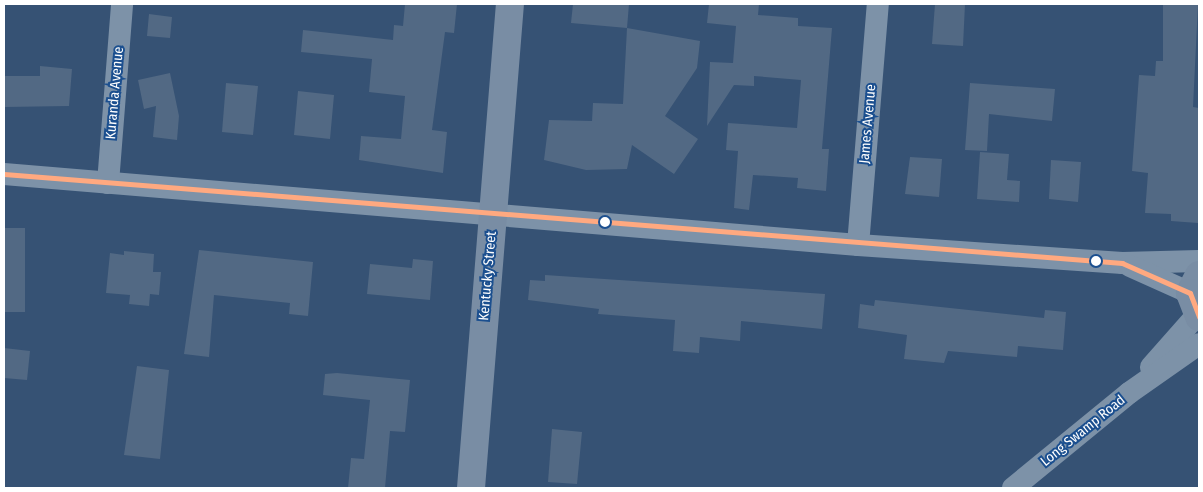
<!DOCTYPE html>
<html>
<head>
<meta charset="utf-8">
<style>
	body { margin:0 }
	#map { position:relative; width:1203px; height:492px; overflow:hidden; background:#365274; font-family:"Fira Sans Condensed",sans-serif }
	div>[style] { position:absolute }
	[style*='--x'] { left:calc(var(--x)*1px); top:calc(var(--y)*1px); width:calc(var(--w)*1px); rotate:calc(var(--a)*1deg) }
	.building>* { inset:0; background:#526984 }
	.street>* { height:22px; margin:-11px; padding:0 11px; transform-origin:11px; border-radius:11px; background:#7d92a8 }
	.secondary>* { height:28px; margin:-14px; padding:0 14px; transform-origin:14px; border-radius:14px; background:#798da4 }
	.bus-1>* { height:5px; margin:-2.5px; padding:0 2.5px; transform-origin:2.5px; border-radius:2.5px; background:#ffa980 }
	.dots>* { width:14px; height:14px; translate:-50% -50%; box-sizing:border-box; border:2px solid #1b4f8f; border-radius:50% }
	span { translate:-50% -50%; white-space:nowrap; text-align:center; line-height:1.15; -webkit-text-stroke:4px #1b4f8f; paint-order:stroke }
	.street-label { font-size:14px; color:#fff }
	.frame { position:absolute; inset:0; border:5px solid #fff; pointer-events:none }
</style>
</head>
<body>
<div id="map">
	<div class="building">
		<i style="clip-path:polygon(405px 4px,457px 4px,454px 33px,445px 32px,432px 130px,447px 132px,443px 173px,359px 160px,361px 136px,401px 139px,405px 96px,369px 92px,372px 59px,301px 52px,303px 30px,393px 40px,394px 25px,403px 26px)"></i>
		<i style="clip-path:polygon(573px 4px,629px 4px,627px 28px,571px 23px)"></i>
		<i style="clip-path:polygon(709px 4px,759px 4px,758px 15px,798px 18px,798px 26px,832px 28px,822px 149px,829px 149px,826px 191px,797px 188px,798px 178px,753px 175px,749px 210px,734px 208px,738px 151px,726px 150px,728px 123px,797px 128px,801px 80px,754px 76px,754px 86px,734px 85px,707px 126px,710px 62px,733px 63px,736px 26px,707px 23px)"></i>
		<i style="clip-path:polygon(935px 4px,965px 4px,963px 46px,932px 44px)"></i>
		<i style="clip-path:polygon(1163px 4px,1198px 4px,1193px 107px,1199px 108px,1198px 223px,1171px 221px,1171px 214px,1145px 213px,1148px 173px,1132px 171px,1139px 75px,1155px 76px,1156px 61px,1163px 61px)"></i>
		<i style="clip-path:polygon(149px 14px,172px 17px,170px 38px,147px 36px)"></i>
		<i style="clip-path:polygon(627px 28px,700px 41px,697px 68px,665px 116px,698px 139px,674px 174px,632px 145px,627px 169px,586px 170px,544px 160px,549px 120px,592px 121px,593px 103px,623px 104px)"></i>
		<i style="clip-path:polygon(40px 66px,72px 69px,69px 106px,5px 107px,4px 76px,40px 76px)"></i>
		<i style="clip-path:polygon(170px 73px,179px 116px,177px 140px,153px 137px,156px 106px,144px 109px,138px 80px)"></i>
		<i style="clip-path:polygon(226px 83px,258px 86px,253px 135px,222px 132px)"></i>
		<i style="clip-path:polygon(970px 83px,1055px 89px,1052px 121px,989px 114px,987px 151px,965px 150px)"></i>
		<i style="clip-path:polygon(298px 91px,334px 95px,330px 139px,294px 135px)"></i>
		<i style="clip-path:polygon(980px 152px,1009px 154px,1007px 180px,1020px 181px,1019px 202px,977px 199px)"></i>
		<i style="clip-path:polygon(910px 157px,942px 159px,939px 197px,905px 194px)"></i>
		<i style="clip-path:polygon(1051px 160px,1081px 162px,1078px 202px,1049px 199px)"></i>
		<i style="clip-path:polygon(4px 228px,25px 228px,25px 312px,4px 312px)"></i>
		<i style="clip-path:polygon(199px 250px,313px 262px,308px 316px,289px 314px,290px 303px,214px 295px,209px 357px,184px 354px)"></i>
		<i style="clip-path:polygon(124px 251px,154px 254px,153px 272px,161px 272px,159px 295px,150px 294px,149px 306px,129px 304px,130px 295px,106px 293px,110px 253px,124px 255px)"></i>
		<i style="clip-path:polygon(413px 259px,433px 261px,430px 300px,367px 294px,370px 264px,412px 268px)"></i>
		<i style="clip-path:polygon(545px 275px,825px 294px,822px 329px,741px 321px,740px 341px,700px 337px,699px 353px,673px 351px,675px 320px,598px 314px,599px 309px,528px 300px,530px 280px,545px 281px)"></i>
		<i style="clip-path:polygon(875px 300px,1044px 318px,1045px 310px,1066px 312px,1063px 350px,1018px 346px,1017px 357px,948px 351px,944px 363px,904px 359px,907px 335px,858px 328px,860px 304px,874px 306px)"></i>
		<i style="clip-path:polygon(4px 348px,30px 351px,27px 380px,4px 378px)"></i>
		<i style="clip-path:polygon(137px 366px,169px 370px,160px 459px,124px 455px)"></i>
		<i style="clip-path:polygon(337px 373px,410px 380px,405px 432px,390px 431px,385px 488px,348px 488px,351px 458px,364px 459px,370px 400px,323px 395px,325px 374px)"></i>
		<i style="clip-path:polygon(552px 429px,582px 432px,577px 484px,548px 482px)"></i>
	</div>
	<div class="street">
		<i style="--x:4;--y:174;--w:857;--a:4.75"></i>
		<i style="--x:858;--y:245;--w:265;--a:3.9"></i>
		<i style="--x:1122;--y:263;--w:77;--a:-1.5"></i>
		<i style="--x:108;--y:183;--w:180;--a:-85.5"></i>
		<i style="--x:858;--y:245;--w:242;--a:-85.3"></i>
		<i style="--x:1130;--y:266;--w:66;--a:24.2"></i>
		<i style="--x:1151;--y:367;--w:69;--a:-48.5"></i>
		<i style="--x:1013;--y:488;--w:150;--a:-39.3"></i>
		<i style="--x:1129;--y:393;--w:85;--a:-35"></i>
	</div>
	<div class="secondary">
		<i style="--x:1199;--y:275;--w:20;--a:117"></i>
		<i style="--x:1190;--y:293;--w:26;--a:69"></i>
		<i style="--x:471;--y:488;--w:486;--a:-85.4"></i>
	</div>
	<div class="bus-1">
		<i style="--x:4;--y:174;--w:1122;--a:4.55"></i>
		<i style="--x:1122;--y:263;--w:74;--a:23.8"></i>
		<i style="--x:1190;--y:293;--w:26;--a:69"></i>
	</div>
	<div class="dots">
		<i style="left:605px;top:222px;background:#fff"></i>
		<i style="left:1096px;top:261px;background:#fff"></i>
	</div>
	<div class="street-label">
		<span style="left:115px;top:93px;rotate:-85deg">Kuranda Avenue</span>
		<span style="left:868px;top:124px;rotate:-85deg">James Avenue</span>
		<span style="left:488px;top:276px;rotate:-85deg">Kentucky Street</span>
		<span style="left:1083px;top:431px;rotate:-39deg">Long Swamp Road</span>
	</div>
	<div class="frame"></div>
</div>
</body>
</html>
